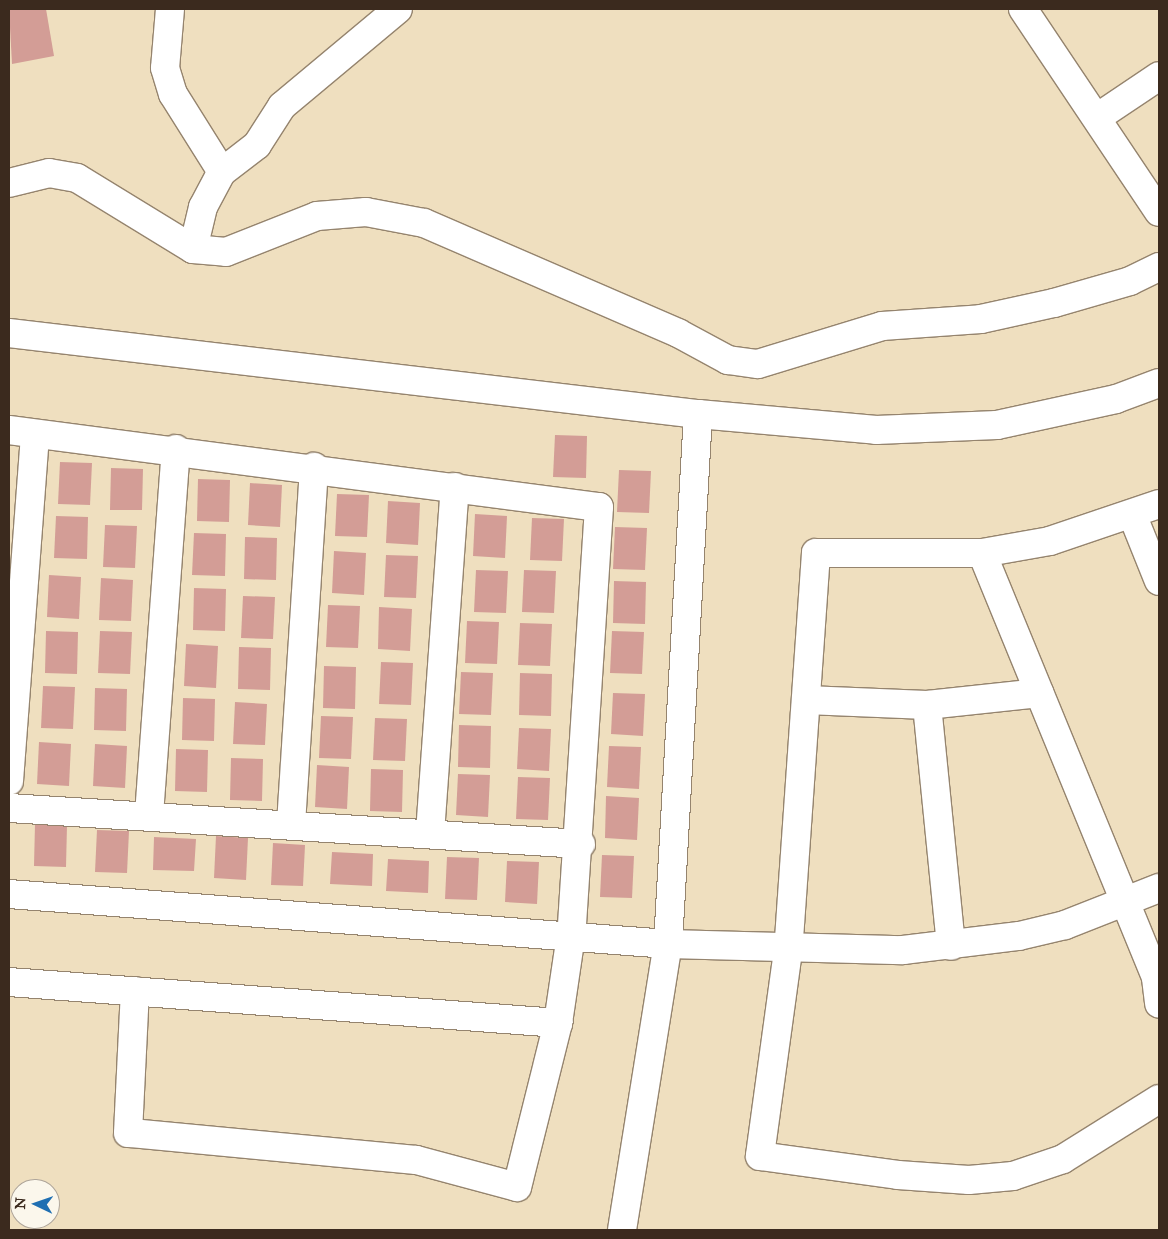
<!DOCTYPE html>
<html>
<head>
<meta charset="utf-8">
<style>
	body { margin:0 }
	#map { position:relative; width:1168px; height:1239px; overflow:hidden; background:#efdfbf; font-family:"IM FELL Great Primer",serif }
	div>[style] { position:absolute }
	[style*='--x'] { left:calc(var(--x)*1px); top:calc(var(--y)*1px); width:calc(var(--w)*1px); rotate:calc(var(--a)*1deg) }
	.building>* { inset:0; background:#d39d96 }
	.roads { filter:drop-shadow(1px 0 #95846e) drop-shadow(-1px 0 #95846e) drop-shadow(0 1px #95846e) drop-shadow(0 -1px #95846e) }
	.minor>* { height:28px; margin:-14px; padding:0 14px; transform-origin:14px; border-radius:14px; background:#fff }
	span { translate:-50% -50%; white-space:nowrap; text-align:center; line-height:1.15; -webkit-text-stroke:5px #fbf7ec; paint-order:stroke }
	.frame { position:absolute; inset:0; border:10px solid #3b2a1e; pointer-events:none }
	.north { position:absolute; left:10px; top:1179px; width:50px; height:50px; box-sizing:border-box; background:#fbf7ec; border:1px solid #aea59a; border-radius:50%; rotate:273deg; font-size:14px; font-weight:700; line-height:20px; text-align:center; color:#3b2a1e }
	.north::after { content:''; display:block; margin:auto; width:18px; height:22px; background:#1f6fb2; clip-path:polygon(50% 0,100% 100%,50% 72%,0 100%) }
</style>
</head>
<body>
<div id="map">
	<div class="building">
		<i style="clip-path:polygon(9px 9px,46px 9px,54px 56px,12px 64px)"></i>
		<i style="clip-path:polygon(555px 435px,587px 436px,586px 478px,553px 477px)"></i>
		<i style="clip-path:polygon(60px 462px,92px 463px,90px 505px,58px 504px)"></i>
		<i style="clip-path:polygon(111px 468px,143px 469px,142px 510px,110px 510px)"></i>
		<i style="clip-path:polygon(619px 470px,651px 471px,649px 513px,617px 512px)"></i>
		<i style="clip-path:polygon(198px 479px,230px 480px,229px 522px,197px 521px)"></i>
		<i style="clip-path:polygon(250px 483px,282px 485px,280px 527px,248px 525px)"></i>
		<i style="clip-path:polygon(337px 494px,369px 495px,367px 537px,335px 536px)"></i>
		<i style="clip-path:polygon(388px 501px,420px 503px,418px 545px,386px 543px)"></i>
		<i style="clip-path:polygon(475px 514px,507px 516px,505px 558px,473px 556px)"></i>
		<i style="clip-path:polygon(56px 516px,88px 517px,87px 559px,54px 558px)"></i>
		<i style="clip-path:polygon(532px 518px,564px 519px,562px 561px,530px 560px)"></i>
		<i style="clip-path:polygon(105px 525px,137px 526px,135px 568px,103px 567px)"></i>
		<i style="clip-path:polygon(615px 527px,647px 528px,645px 570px,613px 569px)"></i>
		<i style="clip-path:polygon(194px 533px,226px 534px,225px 576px,192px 575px)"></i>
		<i style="clip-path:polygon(245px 537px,277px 538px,276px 580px,244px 579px)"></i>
		<i style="clip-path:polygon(334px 551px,366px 553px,364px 595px,332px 593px)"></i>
		<i style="clip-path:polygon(386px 555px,418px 556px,416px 598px,384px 597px)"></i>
		<i style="clip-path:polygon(476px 570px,508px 571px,506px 613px,474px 612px)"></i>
		<i style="clip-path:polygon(524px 570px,556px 571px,554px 613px,522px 612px)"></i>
		<i style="clip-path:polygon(49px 575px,81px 577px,79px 619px,47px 617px)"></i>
		<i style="clip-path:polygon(101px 578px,133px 580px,131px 621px,99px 620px)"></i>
		<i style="clip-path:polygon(614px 581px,646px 582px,645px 624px,613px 623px)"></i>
		<i style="clip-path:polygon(194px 588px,226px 589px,225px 631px,193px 630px)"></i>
		<i style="clip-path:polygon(243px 596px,275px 597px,273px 639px,241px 638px)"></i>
		<i style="clip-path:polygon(328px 605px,360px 606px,358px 648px,326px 647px)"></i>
		<i style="clip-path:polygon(379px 607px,412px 609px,410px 651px,378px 649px)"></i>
		<i style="clip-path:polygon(467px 621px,499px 622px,497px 664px,465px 663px)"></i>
		<i style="clip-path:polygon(520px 623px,552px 624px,550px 666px,518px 665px)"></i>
		<i style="clip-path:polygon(46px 631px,78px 632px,77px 674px,45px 673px)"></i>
		<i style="clip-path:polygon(100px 631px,132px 632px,130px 674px,98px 673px)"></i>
		<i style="clip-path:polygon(612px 631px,644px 632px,642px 674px,610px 673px)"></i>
		<i style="clip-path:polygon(186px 644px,218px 646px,216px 688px,184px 686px)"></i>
		<i style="clip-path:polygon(239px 647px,271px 648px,270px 690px,238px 689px)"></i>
		<i style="clip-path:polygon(381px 662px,413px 663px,411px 705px,379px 704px)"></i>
		<i style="clip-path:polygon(324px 666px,356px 667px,355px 709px,323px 708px)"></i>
		<i style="clip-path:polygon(461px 672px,493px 673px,491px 715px,459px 714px)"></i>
		<i style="clip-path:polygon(520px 673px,552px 674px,551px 716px,519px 715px)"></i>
		<i style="clip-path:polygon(43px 686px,75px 687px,73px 729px,41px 728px)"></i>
		<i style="clip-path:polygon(95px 688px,127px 689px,126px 731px,94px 730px)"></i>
		<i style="clip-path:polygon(613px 693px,645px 694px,643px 736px,611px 734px)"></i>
		<i style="clip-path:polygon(183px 698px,215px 699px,214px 741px,182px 740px)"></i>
		<i style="clip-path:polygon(235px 702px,267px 704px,265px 745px,233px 744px)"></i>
		<i style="clip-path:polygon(321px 716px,353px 717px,351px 759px,319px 758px)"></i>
		<i style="clip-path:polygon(375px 718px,407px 719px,405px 761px,373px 760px)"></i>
		<i style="clip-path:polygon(459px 725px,491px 726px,490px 768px,458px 767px)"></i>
		<i style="clip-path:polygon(519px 728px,551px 729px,549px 771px,517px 769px)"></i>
		<i style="clip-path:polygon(39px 742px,71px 744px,69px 786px,37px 784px)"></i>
		<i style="clip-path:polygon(95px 744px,127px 746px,125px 788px,93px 786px)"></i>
		<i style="clip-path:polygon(609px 746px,641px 747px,639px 789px,607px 787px)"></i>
		<i style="clip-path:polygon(176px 749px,208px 750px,207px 792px,175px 791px)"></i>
		<i style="clip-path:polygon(231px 758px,263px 759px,262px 801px,230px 800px)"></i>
		<i style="clip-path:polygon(317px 765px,349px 767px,347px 809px,315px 807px)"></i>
		<i style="clip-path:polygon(371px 769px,403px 770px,402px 812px,370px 811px)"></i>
		<i style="clip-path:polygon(458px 774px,490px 775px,488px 817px,456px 815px)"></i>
		<i style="clip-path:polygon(518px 777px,550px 778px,548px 820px,516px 819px)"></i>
		<i style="clip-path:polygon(606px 796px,639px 798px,637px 840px,605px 838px)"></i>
		<i style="clip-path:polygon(35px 824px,67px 825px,66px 867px,34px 866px)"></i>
		<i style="clip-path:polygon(97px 830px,129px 831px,127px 873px,95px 872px)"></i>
		<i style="clip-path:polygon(216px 836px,248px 838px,246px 880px,214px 878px)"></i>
		<i style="clip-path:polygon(154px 837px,196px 839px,194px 871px,153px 870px)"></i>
		<i style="clip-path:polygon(273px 843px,305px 845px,303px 886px,271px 885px)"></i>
		<i style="clip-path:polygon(332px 852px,373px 854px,372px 886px,330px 884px)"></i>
		<i style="clip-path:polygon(602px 855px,634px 856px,632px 898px,600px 897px)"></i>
		<i style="clip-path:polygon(447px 857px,479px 858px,477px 900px,445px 899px)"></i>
		<i style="clip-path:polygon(388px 859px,429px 861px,428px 893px,386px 891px)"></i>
		<i style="clip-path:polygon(507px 861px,539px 862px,537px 904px,505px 902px)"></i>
	</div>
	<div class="roads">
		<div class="minor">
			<i style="--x:170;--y:9;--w:59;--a:94.8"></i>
			<i style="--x:165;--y:68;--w:27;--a:73"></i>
			<i style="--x:173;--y:94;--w:92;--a:57.9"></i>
			<i style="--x:1023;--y:9;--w:244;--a:56.2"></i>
			<i style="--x:1098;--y:117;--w:73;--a:-33.9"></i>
			<i style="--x:9;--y:183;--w:41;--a:-14"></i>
			<i style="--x:49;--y:173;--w:28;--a:10"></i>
			<i style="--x:77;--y:178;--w:136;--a:31.5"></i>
			<i style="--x:193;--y:249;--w:33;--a:5"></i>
			<i style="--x:226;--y:252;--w:98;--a:-21.6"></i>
			<i style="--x:317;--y:216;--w:49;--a:-4.7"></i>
			<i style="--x:366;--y:212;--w:59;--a:10.7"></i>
			<i style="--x:424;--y:223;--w:277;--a:23.4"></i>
			<i style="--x:678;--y:333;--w:57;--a:28.4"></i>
			<i style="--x:728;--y:360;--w:30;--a:8"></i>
			<i style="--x:758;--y:364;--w:130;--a:-17"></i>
			<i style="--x:882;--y:326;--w:99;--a:-4"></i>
			<i style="--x:981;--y:319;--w:75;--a:-12.4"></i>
			<i style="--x:1054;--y:303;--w:79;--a:-16.1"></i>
			<i style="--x:1130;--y:281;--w:32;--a:-26"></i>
			<i style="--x:193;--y:249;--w:43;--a:-76.6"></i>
			<i style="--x:203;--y:207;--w:40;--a:-62"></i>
			<i style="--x:222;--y:172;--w:44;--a:-37.6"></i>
			<i style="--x:257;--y:145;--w:46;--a:-57.3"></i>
			<i style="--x:282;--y:106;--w:151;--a:-39.9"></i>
			<i style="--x:9;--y:333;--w:694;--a:6.71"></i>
			<i style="--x:698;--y:414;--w:179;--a:5.1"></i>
			<i style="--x:876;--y:430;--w:121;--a:-2.4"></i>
			<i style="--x:997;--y:425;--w:122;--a:-12.3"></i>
			<i style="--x:1116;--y:399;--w:46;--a:-20.4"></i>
			<i style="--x:9;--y:430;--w:595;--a:7.44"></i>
			<i style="--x:599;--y:507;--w:429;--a:93.7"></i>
			<i style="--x:571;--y:935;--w:89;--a:98.4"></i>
			<i style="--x:558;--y:1023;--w:169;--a:104"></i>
			<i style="--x:517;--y:1187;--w:105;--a:-165"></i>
			<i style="--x:416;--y:1160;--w:289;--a:-174.6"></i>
			<i style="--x:128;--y:1133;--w:142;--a:-87.2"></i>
			<i style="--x:1159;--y:504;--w:115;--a:161.3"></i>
			<i style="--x:1050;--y:541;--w:69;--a:170"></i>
			<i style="--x:982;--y:553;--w:166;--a:180"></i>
			<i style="--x:816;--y:553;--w:399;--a:94"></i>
			<i style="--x:788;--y:951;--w:207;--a:97.8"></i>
			<i style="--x:760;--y:1156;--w:139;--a:7.8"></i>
			<i style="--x:898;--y:1175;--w:71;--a:4"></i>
			<i style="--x:969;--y:1180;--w:44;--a:-5.2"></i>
			<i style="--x:1013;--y:1176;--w:53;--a:-18.8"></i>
			<i style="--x:1063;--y:1159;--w:113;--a:-32"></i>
			<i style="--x:1132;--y:514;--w:72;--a:68.1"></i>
			<i style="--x:982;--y:553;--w:459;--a:67.7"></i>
			<i style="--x:1156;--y:978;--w:26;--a:83"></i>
			<i style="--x:806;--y:700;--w:121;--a:2.4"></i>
			<i style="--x:927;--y:705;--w:113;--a:-6.1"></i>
			<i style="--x:927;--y:705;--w:242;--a:84.3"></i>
			<i style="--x:9;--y:781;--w:347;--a:-85.7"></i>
			<i style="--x:9;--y:808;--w:573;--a:3.6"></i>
			<i style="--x:149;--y:815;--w:367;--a:-85.8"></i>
			<i style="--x:291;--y:824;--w:358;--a:-86.3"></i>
			<i style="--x:430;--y:833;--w:347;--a:-85.9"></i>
			<i style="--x:9;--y:894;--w:661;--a:4.34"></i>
			<i style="--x:668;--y:944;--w:235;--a:1.5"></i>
			<i style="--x:903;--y:950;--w:117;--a:-6.9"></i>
			<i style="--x:1019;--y:936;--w:47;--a:-13.4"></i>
			<i style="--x:1065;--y:925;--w:101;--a:-21.5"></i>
			<i style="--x:9;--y:982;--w:551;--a:4.27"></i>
			<i style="--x:622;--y:1230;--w:290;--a:-80.9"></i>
			<i style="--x:668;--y:944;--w:531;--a:-86.76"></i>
		</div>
	</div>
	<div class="frame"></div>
	<div class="north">N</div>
</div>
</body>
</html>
